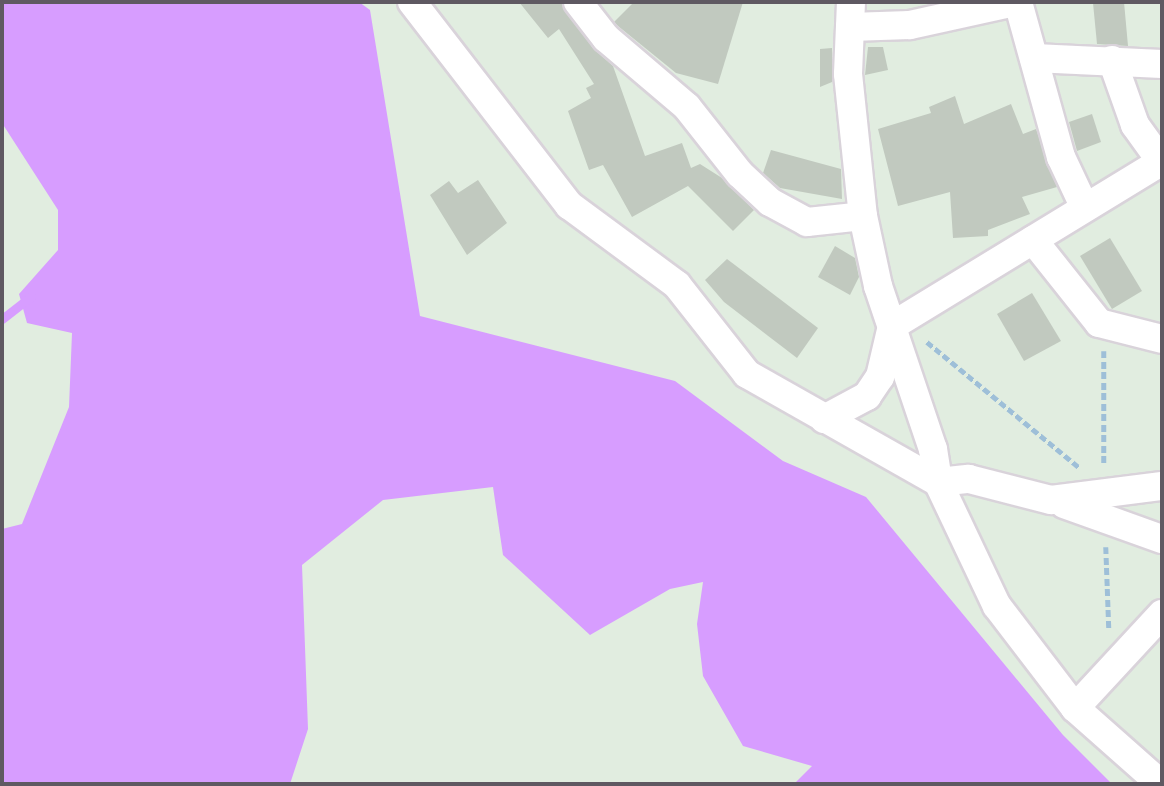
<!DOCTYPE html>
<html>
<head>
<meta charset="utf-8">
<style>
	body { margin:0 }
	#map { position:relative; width:1164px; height:786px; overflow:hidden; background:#e1ede0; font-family:Figtree,sans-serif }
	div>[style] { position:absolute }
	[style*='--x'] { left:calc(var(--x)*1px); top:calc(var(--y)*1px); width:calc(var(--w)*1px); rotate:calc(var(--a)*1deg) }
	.water>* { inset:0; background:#d79dff }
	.stream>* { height:9px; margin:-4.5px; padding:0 4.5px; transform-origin:4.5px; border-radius:4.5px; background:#d79dff }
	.building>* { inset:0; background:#c1c9bf }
	.path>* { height:4.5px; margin-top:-2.25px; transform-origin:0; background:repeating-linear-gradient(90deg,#9ebfd8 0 7px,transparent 0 10.5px) }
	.roads { filter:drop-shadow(2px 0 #d9d3da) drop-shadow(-2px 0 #d9d3da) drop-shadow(0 2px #d9d3da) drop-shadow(0 -2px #d9d3da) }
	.street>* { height:28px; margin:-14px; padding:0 14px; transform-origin:14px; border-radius:14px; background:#fff }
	span { translate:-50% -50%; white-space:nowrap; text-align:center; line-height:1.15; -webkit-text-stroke:5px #fff; paint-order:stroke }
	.frame { position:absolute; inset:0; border:4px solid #5f5962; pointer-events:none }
</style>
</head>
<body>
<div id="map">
	<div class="water">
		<i style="clip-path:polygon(2px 2px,359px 2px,370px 10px,420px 316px,675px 381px,783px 461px,866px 497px,1063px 735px,1112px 784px,794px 784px,812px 766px,743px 746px,703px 676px,697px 624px,703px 582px,670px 589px,590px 635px,503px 555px,493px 487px,383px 500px,302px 565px,308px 729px,290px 784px,2px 784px,2px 529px,22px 524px,69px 407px,72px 333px,27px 323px,19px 294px,58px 250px,58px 210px,2px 123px)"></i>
	</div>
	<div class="stream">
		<i style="--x:2;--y:319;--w:37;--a:-38"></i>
	</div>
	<div class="building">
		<i style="clip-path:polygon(519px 2px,562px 2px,593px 48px,613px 66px,645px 156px,682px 143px,691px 168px,700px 164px,722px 178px,754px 210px,733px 231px,688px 186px,632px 217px,603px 165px,589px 170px,568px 111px,591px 98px,586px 88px,594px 84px,559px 29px,548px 38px)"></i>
		<i style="clip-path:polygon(634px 2px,743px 2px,718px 84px,676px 73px,618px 26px,614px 22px)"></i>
		<i style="clip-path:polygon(1124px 2px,1128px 46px,1097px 44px,1093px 3px)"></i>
		<i style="clip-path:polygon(868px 47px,883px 47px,888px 70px,865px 75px)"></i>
		<i style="clip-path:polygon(832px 48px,832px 82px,820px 87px,820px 49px)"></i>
		<i style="clip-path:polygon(955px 96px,964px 124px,1011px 104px,1023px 134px,1036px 129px,1057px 187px,1022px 197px,1030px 214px,988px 230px,988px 236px,953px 238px,950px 192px,898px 206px,878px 129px,931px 113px,929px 107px)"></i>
		<i style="clip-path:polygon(1092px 114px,1101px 142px,1077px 151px,1069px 122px)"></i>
		<i style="clip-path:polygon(771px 150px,841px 169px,842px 199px,780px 188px,763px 173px)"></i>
		<i style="clip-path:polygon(478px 180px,507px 223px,467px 255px,430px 195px,449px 181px,458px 193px)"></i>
		<i style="clip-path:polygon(1110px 238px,1142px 291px,1112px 309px,1080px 256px)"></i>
		<i style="clip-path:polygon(835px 246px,855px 258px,859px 277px,850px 295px,818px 277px)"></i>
		<i style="clip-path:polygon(727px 259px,818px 328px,797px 358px,724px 302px,705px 280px)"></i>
		<i style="clip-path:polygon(1032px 293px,1061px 341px,1024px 361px,997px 314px)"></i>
	</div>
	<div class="path">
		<i style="--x:927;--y:342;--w:198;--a:39.5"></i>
		<i style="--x:1104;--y:351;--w:114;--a:90"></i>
		<i style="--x:1106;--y:547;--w:82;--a:87.9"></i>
	</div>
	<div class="roads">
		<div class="street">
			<i style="--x:412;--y:2;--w:257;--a:52.3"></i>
			<i style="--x:569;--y:205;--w:134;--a:36.5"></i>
			<i style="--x:677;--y:285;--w:113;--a:51.8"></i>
			<i style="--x:747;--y:374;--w:219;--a:29.5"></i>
			<i style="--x:938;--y:482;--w:137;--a:64.6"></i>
			<i style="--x:997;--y:606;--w:128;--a:52.6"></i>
			<i style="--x:1075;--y:708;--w:115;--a:41.5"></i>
			<i style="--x:578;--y:2;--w:46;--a:52.1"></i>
			<i style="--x:606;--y:38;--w:106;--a:40.4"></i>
			<i style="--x:687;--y:107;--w:85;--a:51.7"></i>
			<i style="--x:740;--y:174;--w:41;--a:43"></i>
			<i style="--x:770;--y:202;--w:42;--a:28.4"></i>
			<i style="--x:807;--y:222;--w:56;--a:-6.1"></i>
			<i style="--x:851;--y:2;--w:72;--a:92.4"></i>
			<i style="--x:848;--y:74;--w:143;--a:84"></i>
			<i style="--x:863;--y:216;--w:72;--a:77.9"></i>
			<i style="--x:878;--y:286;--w:172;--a:71.4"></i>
			<i style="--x:933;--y:449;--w:33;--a:81"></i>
			<i style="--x:938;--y:482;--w:31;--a:-6"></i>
			<i style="--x:969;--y:479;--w:85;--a:14.4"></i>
			<i style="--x:1051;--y:500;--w:112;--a:-7.2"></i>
			<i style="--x:1018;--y:2;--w:161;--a:74.5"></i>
			<i style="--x:1061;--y:157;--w:56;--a:64.8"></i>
			<i style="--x:850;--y:27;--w:60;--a:-1.9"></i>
			<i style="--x:910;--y:25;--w:107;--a:-12.4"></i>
			<i style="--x:1034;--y:58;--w:128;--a:2.7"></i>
			<i style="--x:1112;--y:60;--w:69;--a:70.5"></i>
			<i style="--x:1135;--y:125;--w:44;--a:54.2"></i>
			<i style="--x:1033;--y:240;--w:106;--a:51.5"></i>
			<i style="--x:1099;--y:323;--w:65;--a:14.3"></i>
			<i style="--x:824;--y:419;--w:49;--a:-28.1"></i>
			<i style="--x:867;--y:396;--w:23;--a:-56"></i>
			<i style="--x:880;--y:377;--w:52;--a:-76.8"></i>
			<i style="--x:892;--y:326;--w:316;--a:-31.4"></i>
			<i style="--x:1064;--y:504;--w:104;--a:19.7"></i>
			<i style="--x:1075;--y:708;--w:128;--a:-47.2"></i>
		</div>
	</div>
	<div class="frame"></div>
</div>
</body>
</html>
